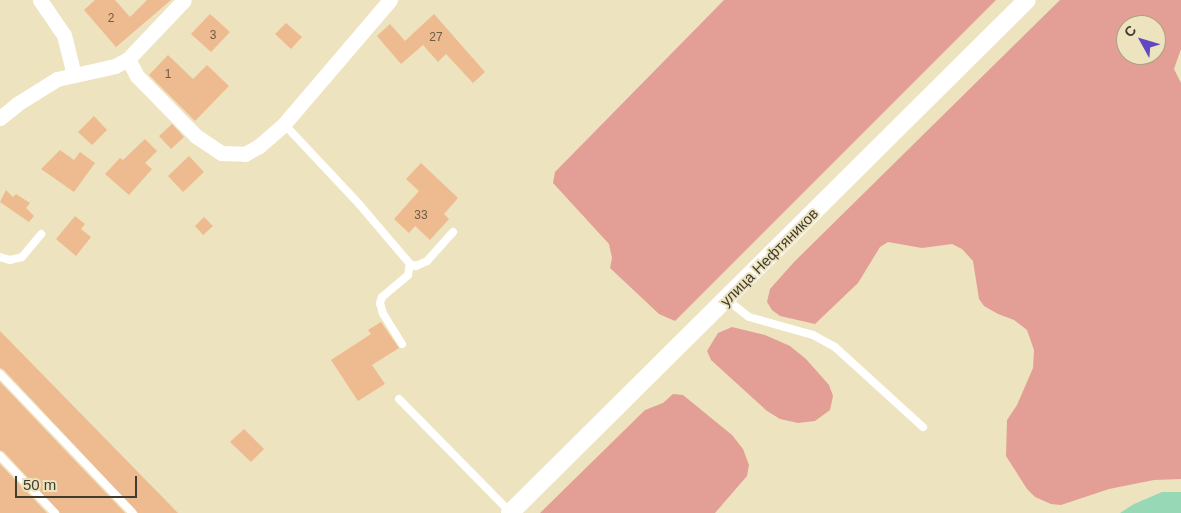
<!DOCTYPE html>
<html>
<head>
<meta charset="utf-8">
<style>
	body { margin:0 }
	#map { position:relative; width:1181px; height:513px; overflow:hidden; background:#ede3bf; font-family:Helvetica,sans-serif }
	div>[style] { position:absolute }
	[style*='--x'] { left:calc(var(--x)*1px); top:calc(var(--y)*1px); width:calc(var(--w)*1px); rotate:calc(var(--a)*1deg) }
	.forest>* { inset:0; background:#e39f96 }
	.water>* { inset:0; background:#97d9b7 }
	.building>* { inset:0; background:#eeba8f }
	.service>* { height:8px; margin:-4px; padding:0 4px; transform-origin:4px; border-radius:4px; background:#fff }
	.minor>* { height:15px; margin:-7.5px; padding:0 7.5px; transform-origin:7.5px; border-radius:7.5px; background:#fff }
	.tertiary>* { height:18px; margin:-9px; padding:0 9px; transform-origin:9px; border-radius:9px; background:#fff }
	span { translate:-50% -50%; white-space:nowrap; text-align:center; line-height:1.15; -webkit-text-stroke:4px #ede3bf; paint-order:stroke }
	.number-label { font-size:12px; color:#6c5c46 }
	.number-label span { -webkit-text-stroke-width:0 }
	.street-label { font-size:15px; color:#413d2e }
	.north { position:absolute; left:1116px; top:15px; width:50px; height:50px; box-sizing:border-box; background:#ede3bf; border:1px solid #a8a185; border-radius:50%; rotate:309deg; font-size:14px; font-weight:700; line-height:20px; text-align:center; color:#413d2e }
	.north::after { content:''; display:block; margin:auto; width:18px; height:22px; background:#6147c0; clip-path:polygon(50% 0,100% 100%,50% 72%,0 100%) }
	.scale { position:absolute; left:15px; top:476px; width:122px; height:22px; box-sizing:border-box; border:2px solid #413d2e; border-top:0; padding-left:6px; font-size:15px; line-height:18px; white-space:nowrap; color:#413d2e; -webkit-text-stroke:4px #ede3bf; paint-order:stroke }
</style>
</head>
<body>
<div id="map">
	<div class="forest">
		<i style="clip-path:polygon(724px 0,996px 0,675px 321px,659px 314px,610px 268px,612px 258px,609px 244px,553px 183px,555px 172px)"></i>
		<i style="clip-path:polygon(evenodd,1060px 0,1181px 0,1181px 49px,1174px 69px,1181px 83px,1181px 479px,1154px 480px,1109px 489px,1061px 505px,1051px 504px,1035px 497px,1027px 489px,1006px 456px,1007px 420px,1017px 405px,1033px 368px,1034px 350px,1027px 330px,1014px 320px,998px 314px,984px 306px,979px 299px,973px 261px,962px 249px,952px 244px,922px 248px,888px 242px,880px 247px,858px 283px,815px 324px,780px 316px,772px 310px,767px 302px,770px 289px,794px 262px,1060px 0,1126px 25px,1156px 25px,1156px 55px,1126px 55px,1126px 25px)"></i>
		<i style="clip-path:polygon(732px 327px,765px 335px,790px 346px,806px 359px,829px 385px,833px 396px,830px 410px,815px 421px,798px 423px,780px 419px,767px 411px,711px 360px,707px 351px,718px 333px)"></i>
		<i style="clip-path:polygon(673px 394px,683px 395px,732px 435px,743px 449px,749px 465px,747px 476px,715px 513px,540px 513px,645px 410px,663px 403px)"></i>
	</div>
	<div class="water">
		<i style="clip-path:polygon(1162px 492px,1181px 492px,1181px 513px,1120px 513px,1134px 504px)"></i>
	</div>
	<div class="building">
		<i style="clip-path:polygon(95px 0,115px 0,130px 17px,147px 0,171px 0,116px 47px,84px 10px)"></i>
		<i style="clip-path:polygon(210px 14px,230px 32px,211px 52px,191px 34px)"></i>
		<i style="clip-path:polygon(434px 14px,485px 72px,473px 83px,446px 54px,438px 62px,423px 45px,401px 64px,377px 36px,390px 24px,405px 41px)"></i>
		<i style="clip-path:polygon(286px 23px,302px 37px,291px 49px,275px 34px)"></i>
		<i style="clip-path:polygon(168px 55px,193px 79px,207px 65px,229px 86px,195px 121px,149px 75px)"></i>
		<i style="clip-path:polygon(94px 116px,107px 130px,92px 145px,78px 132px)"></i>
		<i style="clip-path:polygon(172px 124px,184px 137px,171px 149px,159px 136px)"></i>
		<i style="clip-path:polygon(145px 139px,157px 151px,145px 163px,152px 169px,129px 195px,105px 174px,120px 158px,123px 160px)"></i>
		<i style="clip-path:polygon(60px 150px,74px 160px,80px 152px,95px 163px,74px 192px,41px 169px)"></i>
		<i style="clip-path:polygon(189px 156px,204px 172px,183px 192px,168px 176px)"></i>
		<i style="clip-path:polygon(421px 163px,458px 198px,444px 214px,449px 219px,430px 240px,415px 226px,409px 233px,394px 219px,419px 191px,406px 179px)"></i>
		<i style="clip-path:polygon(6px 190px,13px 197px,16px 194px,30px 203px,26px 208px,34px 216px,29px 222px,0 202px)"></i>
		<i style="clip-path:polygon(75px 216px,85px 224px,81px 229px,91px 237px,76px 256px,56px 239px)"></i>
		<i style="clip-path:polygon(204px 217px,213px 226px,203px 235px,195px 226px)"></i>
		<i style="clip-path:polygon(381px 322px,399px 348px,372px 365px,385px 384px,358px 401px,331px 360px,371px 334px,368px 330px)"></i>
		<i style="clip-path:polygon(0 331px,178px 513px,138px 513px,4px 370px,0 368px)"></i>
		<i style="clip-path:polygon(0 382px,125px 513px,60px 513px,4px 452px,0 450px)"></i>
		<i style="clip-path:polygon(244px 429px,264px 449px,251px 462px,230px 442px)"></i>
		<i style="clip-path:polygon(0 464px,47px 513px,0 513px)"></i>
	</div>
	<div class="service">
		<i style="--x:284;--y:124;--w:110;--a:46.8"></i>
		<i style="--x:359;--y:204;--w:79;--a:49.6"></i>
		<i style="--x:410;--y:264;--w:6;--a:18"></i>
		<i style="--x:416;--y:266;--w:12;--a:-24"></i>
		<i style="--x:427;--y:261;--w:39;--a:-48"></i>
		<i style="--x:0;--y:257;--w:10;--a:17"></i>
		<i style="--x:10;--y:260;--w:12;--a:-14"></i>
		<i style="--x:22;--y:257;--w:30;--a:-50"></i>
		<i style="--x:726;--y:299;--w:29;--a:38"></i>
		<i style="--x:749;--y:317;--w:66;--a:15.7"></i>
		<i style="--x:813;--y:335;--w:25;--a:29"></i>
		<i style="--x:835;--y:347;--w:119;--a:42.3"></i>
		<i style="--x:402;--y:344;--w:36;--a:-122"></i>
		<i style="--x:383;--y:314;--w:11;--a:-105"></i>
		<i style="--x:380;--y:303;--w:6;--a:-72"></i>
		<i style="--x:382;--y:297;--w:34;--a:-40"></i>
		<i style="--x:408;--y:275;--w:11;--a:-80"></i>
		<i style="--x:0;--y:374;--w:192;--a:46.3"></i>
		<i style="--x:399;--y:399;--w:158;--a:45.5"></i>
		<i style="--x:0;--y:456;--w:79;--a:46"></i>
	</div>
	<div class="minor">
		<i style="--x:40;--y:0;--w:42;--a:55.6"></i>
		<i style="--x:64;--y:35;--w:41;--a:76"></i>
		<i style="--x:128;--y:59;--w:19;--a:62"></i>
		<i style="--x:137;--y:76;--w:84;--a:45.5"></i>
		<i style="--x:196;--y:136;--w:30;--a:34"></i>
		<i style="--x:221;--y:153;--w:24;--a:2"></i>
		<i style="--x:245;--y:154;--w:16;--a:-30"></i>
		<i style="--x:259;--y:146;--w:33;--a:-41"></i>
		<i style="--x:284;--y:124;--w:163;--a:-49.5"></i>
		<i style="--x:0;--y:118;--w:22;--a:-39"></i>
		<i style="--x:17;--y:104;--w:47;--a:-32"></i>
		<i style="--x:57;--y:79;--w:59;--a:-12.6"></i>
		<i style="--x:115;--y:66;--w:15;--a:-28"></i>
		<i style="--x:128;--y:59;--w:81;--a:-46.5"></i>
	</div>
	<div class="tertiary">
		<i style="--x:510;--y:513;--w:728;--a:-44.78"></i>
	</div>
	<div class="number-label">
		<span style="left:111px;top:19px">2</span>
		<span style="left:213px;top:36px">3</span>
		<span style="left:436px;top:38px">27</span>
		<span style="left:168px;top:75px">1</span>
		<span style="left:421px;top:216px">33</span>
	</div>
	<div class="street-label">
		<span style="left:769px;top:257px;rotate:-45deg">улица Нефтяников</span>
	</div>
	<div class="north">С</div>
	<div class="scale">50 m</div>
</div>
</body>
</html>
